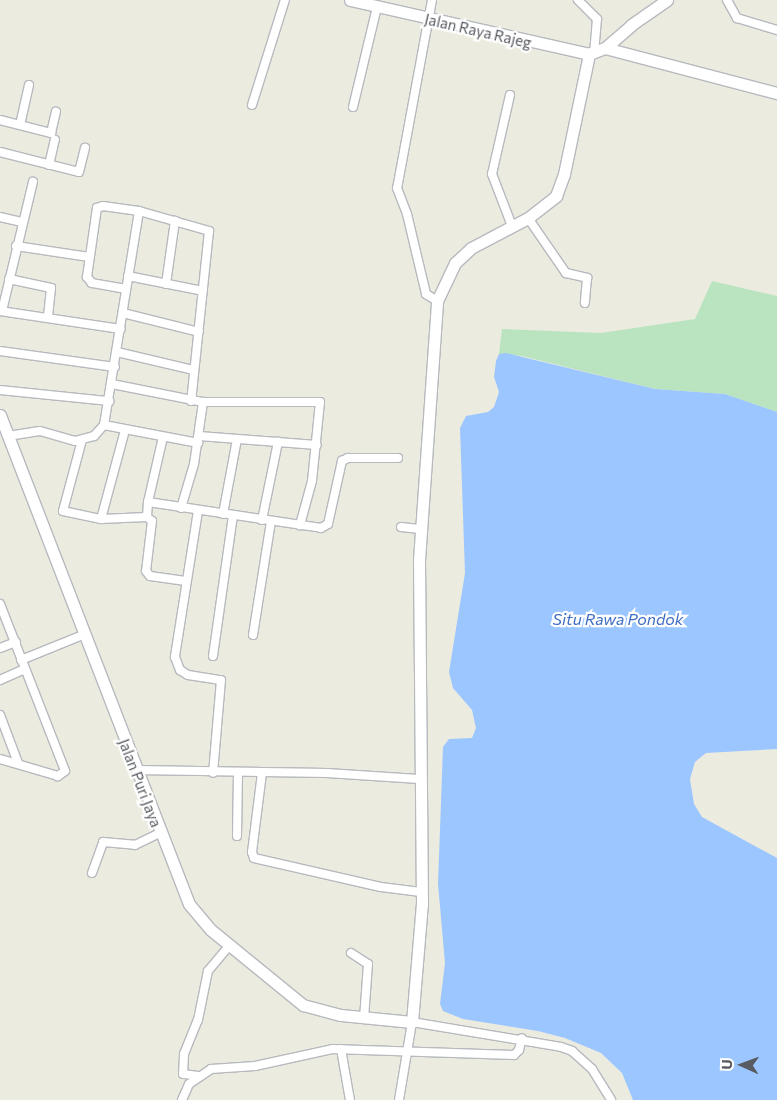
<!DOCTYPE html>
<html>
<head>
<meta charset="utf-8">
<style>
	body { margin:0 }
	#map { position:relative; width:777px; height:1100px; overflow:hidden; background:#ecebdf; font-family:Commissioner,sans-serif }
	div>[style] { position:absolute }
	[style*='--x'] { left:calc(var(--x)*1px); top:calc(var(--y)*1px); width:calc(var(--w)*1px); rotate:calc(var(--a)*1deg) }
	.green>* { inset:0; background:#bae4c0 }
	.water>* { inset:0; background:#9cc6ff }
	.roads { filter:drop-shadow(1px 0 #b7b9bf) drop-shadow(-1px 0 #b7b9bf) drop-shadow(0 1px #b7b9bf) drop-shadow(0 -1px #b7b9bf) }
	.street>* { height:8px; margin:-4px; padding:0 4px; transform-origin:4px; border-radius:4px; background:#fff }
	.secondary>* { height:11px; margin:-5.5px; padding:0 5.5px; transform-origin:5.5px; border-radius:5.5px; background:#fff }
	span { translate:-50% -50%; white-space:nowrap; text-align:center; line-height:1.15; -webkit-text-stroke:4.5px #fff; paint-order:stroke }
	.street-label { font-size:15px; color:#585b61 }
	.water-label { font-size:16px; color:#3e6dc3; font-style:italic }
	.north { position:absolute; left:717px; top:1040px; width:50px; height:50px; -webkit-text-stroke:4px #fff; paint-order:stroke; rotate:272deg; font-size:14px; font-weight:700; line-height:20px; text-align:center; color:#585b61 }
	.north::after { content:''; display:block; margin:auto; width:18px; height:22px; background:#585b61; clip-path:polygon(50% 0,100% 100%,50% 72%,0 100%) }
</style>
</head>
<body>
<div id="map">
	<div class="green">
		<i style="clip-path:polygon(712px 281px,777px 296px,777px 412px,725px 394px,655px 389px,522px 356px,499px 354px,502px 329px,601px 333px,695px 319px)"></i>
	</div>
	<div class="water">
		<i style="clip-path:polygon(506px 353px,655px 389px,725px 394px,777px 412px,777px 749px,706px 753px,695px 762px,690px 779px,694px 804px,702px 817px,777px 858px,777px 1100px,633px 1100px,622px 1073px,601px 1053px,565px 1038px,538px 1031px,463px 1019px,443px 1011px,440px 1004px,445px 963px,438px 884px,443px 747px,449px 739px,472px 738px,476px 728px,472px 710px,453px 688px,449px 672px,465px 573px,460px 428px,466px 416px,488px 412px,494px 407px,499px 392px,494px 377px,496px 361px,499px 354px)"></i>
	</div>
	<div class="roads">
		<div class="street">
			<i style="--x:432;--y:0;--w:191;--a:100.5"></i>
			<i style="--x:397;--y:188;--w:28;--a:69"></i>
			<i style="--x:407;--y:214;--w:82;--a:76.6"></i>
			<i style="--x:426;--y:294;--w:13;--a:32"></i>
			<i style="--x:578;--y:0;--w:27;--a:45"></i>
			<i style="--x:597;--y:19;--w:35;--a:95"></i>
			<i style="--x:727;--y:0;--w:21;--a:61"></i>
			<i style="--x:737;--y:18;--w:42;--a:16.7"></i>
			<i style="--x:510;--y:95;--w:81;--a:102.8"></i>
			<i style="--x:492;--y:174;--w:56;--a:69"></i>
			<i style="--x:252;--y:105;--w:110;--a:-72.6"></i>
			<i style="--x:353;--y:107;--w:103;--a:-76.5"></i>
			<i style="--x:0;--y:120;--w:53;--a:14.3"></i>
			<i style="--x:51;--y:133;--w:22;--a:-77"></i>
			<i style="--x:20;--y:125;--w:41;--a:-77.3"></i>
			<i style="--x:0;--y:152;--w:81;--a:14.2"></i>
			<i style="--x:79;--y:172;--w:25;--a:-76"></i>
			<i style="--x:49;--y:165;--w:26;--a:-77"></i>
			<i style="--x:0;--y:217;--w:23;--a:13"></i>
			<i style="--x:528;--y:218;--w:67;--a:55.4"></i>
			<i style="--x:566;--y:273;--w:22;--a:13"></i>
			<i style="--x:587;--y:278;--w:25;--a:95"></i>
			<i style="--x:16;--y:246;--w:74;--a:8.6"></i>
			<i style="--x:128;--y:276;--w:76;--a:11.3"></i>
			<i style="--x:9;--y:279;--w:43;--a:12.1"></i>
			<i style="--x:51;--y:288;--w:30;--a:96"></i>
			<i style="--x:166;--y:284;--w:64;--a:-81.9"></i>
			<i style="--x:126;--y:289;--w:35;--a:-170"></i>
			<i style="--x:92;--y:283;--w:8;--a:-130"></i>
			<i style="--x:87;--y:277;--w:70;--a:-81.8"></i>
			<i style="--x:97;--y:208;--w:6;--a:-18"></i>
			<i style="--x:103;--y:206;--w:36;--a:8"></i>
			<i style="--x:139;--y:211;--w:73;--a:15.9"></i>
			<i style="--x:209;--y:231;--w:171;--a:96"></i>
			<i style="--x:0;--y:311;--w:122;--a:8.5"></i>
			<i style="--x:2;--y:311;--w:133;--a:-76.5"></i>
			<i style="--x:123;--y:313;--w:78;--a:14"></i>
			<i style="--x:0;--y:351;--w:116;--a:7.9"></i>
			<i style="--x:117;--y:352;--w:79;--a:13.2"></i>
			<i style="--x:112;--y:384;--w:93;--a:11.2"></i>
			<i style="--x:203;--y:402;--w:117;--a:0"></i>
			<i style="--x:320;--y:402;--w:79;--a:95.8"></i>
			<i style="--x:312;--y:481;--w:46;--a:105.3"></i>
			<i style="--x:0;--y:390;--w:110;--a:5.8"></i>
			<i style="--x:104;--y:425;--w:96;--a:10.8"></i>
			<i style="--x:8;--y:436;--w:32;--a:-9"></i>
			<i style="--x:40;--y:431;--w:36;--a:16"></i>
			<i style="--x:75;--y:441;--w:20;--a:-15"></i>
			<i style="--x:94;--y:436;--w:15;--a:-48"></i>
			<i style="--x:104;--y:425;--w:217;--a:-80.7"></i>
			<i style="--x:199;--y:436;--w:118;--a:4.4"></i>
			<i style="--x:163;--y:437;--w:67;--a:103"></i>
			<i style="--x:148;--y:502;--w:15;--a:94"></i>
			<i style="--x:147;--y:517;--w:6;--a:39"></i>
			<i style="--x:152;--y:521;--w:50;--a:96.8"></i>
			<i style="--x:146;--y:571;--w:6;--a:51"></i>
			<i style="--x:150;--y:576;--w:36;--a:8"></i>
			<i style="--x:82;--y:440;--w:73;--a:105"></i>
			<i style="--x:63;--y:511;--w:39;--a:12"></i>
			<i style="--x:101;--y:519;--w:46;--a:-2.5"></i>
			<i style="--x:148;--y:502;--w:175;--a:8.5"></i>
			<i style="--x:321;--y:528;--w:8;--a:-30"></i>
			<i style="--x:328;--y:524;--w:65;--a:-77.5"></i>
			<i style="--x:342;--y:461;--w:7;--a:-27"></i>
			<i style="--x:348;--y:458;--w:50;--a:0"></i>
			<i style="--x:181;--y:508;--w:46;--a:-73.5"></i>
			<i style="--x:194;--y:464;--w:63;--a:-81.7"></i>
			<i style="--x:198;--y:511;--w:148;--a:99"></i>
			<i style="--x:175;--y:657;--w:14;--a:69"></i>
			<i style="--x:180;--y:670;--w:9;--a:32"></i>
			<i style="--x:188;--y:675;--w:33;--a:9"></i>
			<i style="--x:221;--y:680;--w:93;--a:94.9"></i>
			<i style="--x:223;--y:514;--w:76;--a:-79.4"></i>
			<i style="--x:101;--y:519;--w:92;--a:-74.9"></i>
			<i style="--x:262;--y:520;--w:80;--a:-78.4"></i>
			<i style="--x:401;--y:527;--w:19;--a:6"></i>
			<i style="--x:0;--y:604;--w:179;--a:68.7"></i>
			<i style="--x:65;--y:771;--w:9;--a:144"></i>
			<i style="--x:58;--y:776;--w:60;--a:-163.7"></i>
			<i style="--x:253;--y:635;--w:115;--a:-81"></i>
			<i style="--x:0;--y:648;--w:17;--a:-21"></i>
			<i style="--x:213;--y:656;--w:141;--a:-81.9"></i>
			<i style="--x:21;--y:660;--w:67;--a:-22"></i>
			<i style="--x:0;--y:680;--w:27;--a:-24"></i>
			<i style="--x:0;--y:715;--w:51;--a:69.4"></i>
			<i style="--x:136;--y:770;--w:191;--a:0.9"></i>
			<i style="--x:327;--y:773;--w:92;--a:3.7"></i>
			<i style="--x:262;--y:773;--w:80;--a:97.2"></i>
			<i style="--x:252;--y:852;--w:6;--a:72"></i>
			<i style="--x:254;--y:858;--w:130;--a:12.9"></i>
			<i style="--x:381;--y:887;--w:40;--a:7.1"></i>
			<i style="--x:237;--y:836;--w:63;--a:-89.1"></i>
			<i style="--x:92;--y:873;--w:33;--a:-70"></i>
			<i style="--x:103;--y:842;--w:32;--a:5"></i>
			<i style="--x:135;--y:845;--w:28;--a:-26"></i>
			<i style="--x:351;--y:953;--w:20;--a:33"></i>
			<i style="--x:368;--y:964;--w:54;--a:94.2"></i>
			<i style="--x:341;--y:1049;--w:52;--a:80"></i>
			<i style="--x:198;--y:1076;--w:15;--a:-172"></i>
			<i style="--x:183;--y:1074;--w:20;--a:-87"></i>
			<i style="--x:184;--y:1054;--w:37;--a:-68"></i>
			<i style="--x:198;--y:1020;--w:50;--a:-78.5"></i>
			<i style="--x:208;--y:971;--w:34;--a:-50"></i>
			<i style="--x:182;--y:1100;--w:17;--a:-66"></i>
			<i style="--x:189;--y:1084;--w:27;--a:-34"></i>
			<i style="--x:211;--y:1069;--w:44;--a:-3.9"></i>
			<i style="--x:255;--y:1066;--w:79;--a:-12.4"></i>
			<i style="--x:332;--y:1049;--w:182;--a:1.9"></i>
			<i style="--x:514;--y:1055;--w:7;--a:-45"></i>
			<i style="--x:519;--y:1050;--w:12;--a:-76"></i>
			<i style="--x:399;--y:1100;--w:79;--a:-80.5"></i>
			<i style="--x:412;--y:1022;--w:151;--a:9.5"></i>
			<i style="--x:561;--y:1047;--w:12;--a:20"></i>
			<i style="--x:572;--y:1051;--w:27;--a:42"></i>
			<i style="--x:592;--y:1069;--w:36;--a:58"></i>
		</div>
		<div class="secondary">
			<i style="--x:350;--y:0;--w:245;--a:12.7"></i>
			<i style="--x:589;--y:54;--w:17;--a:-21"></i>
			<i style="--x:605;--y:48;--w:35;--a:-41"></i>
			<i style="--x:631;--y:25;--w:44;--a:-34.8"></i>
			<i style="--x:605;--y:48;--w:178;--a:14.7"></i>
			<i style="--x:0;--y:415;--w:524;--a:68.87"></i>
			<i style="--x:189;--y:904;--w:34;--a:50"></i>
			<i style="--x:211;--y:930;--w:119;--a:39.2"></i>
			<i style="--x:303;--y:1005;--w:39;--a:15"></i>
			<i style="--x:341;--y:1015;--w:71;--a:5.6"></i>
			<i style="--x:412;--y:1022;--w:118;--a:-85.2"></i>
			<i style="--x:422;--y:904;--w:344;--a:-90.5"></i>
			<i style="--x:419;--y:560;--w:260;--a:-86"></i>
			<i style="--x:437;--y:301;--w:42;--a:-64.7"></i>
			<i style="--x:455;--y:263;--w:22;--a:-43"></i>
			<i style="--x:471;--y:248;--w:64;--a:-27.8"></i>
			<i style="--x:528;--y:218;--w:36;--a:-38"></i>
			<i style="--x:556;--y:196;--w:23;--a:-70"></i>
			<i style="--x:564;--y:174;--w:123;--a:-78.2"></i>
		</div>
	</div>
	<div class="street-label">
		<span style="left:478px;top:31px;rotate:13deg">Jalan Raya Rajeg</span>
		<span style="left:140px;top:783px;rotate:69deg">Jalan Puri Jaya</span>
	</div>
	<div class="water-label">
		<span style="left:618px;top:619px">Situ Rawa Pondok</span>
	</div>
	<div class="north">U</div>
</div>
</body>
</html>
